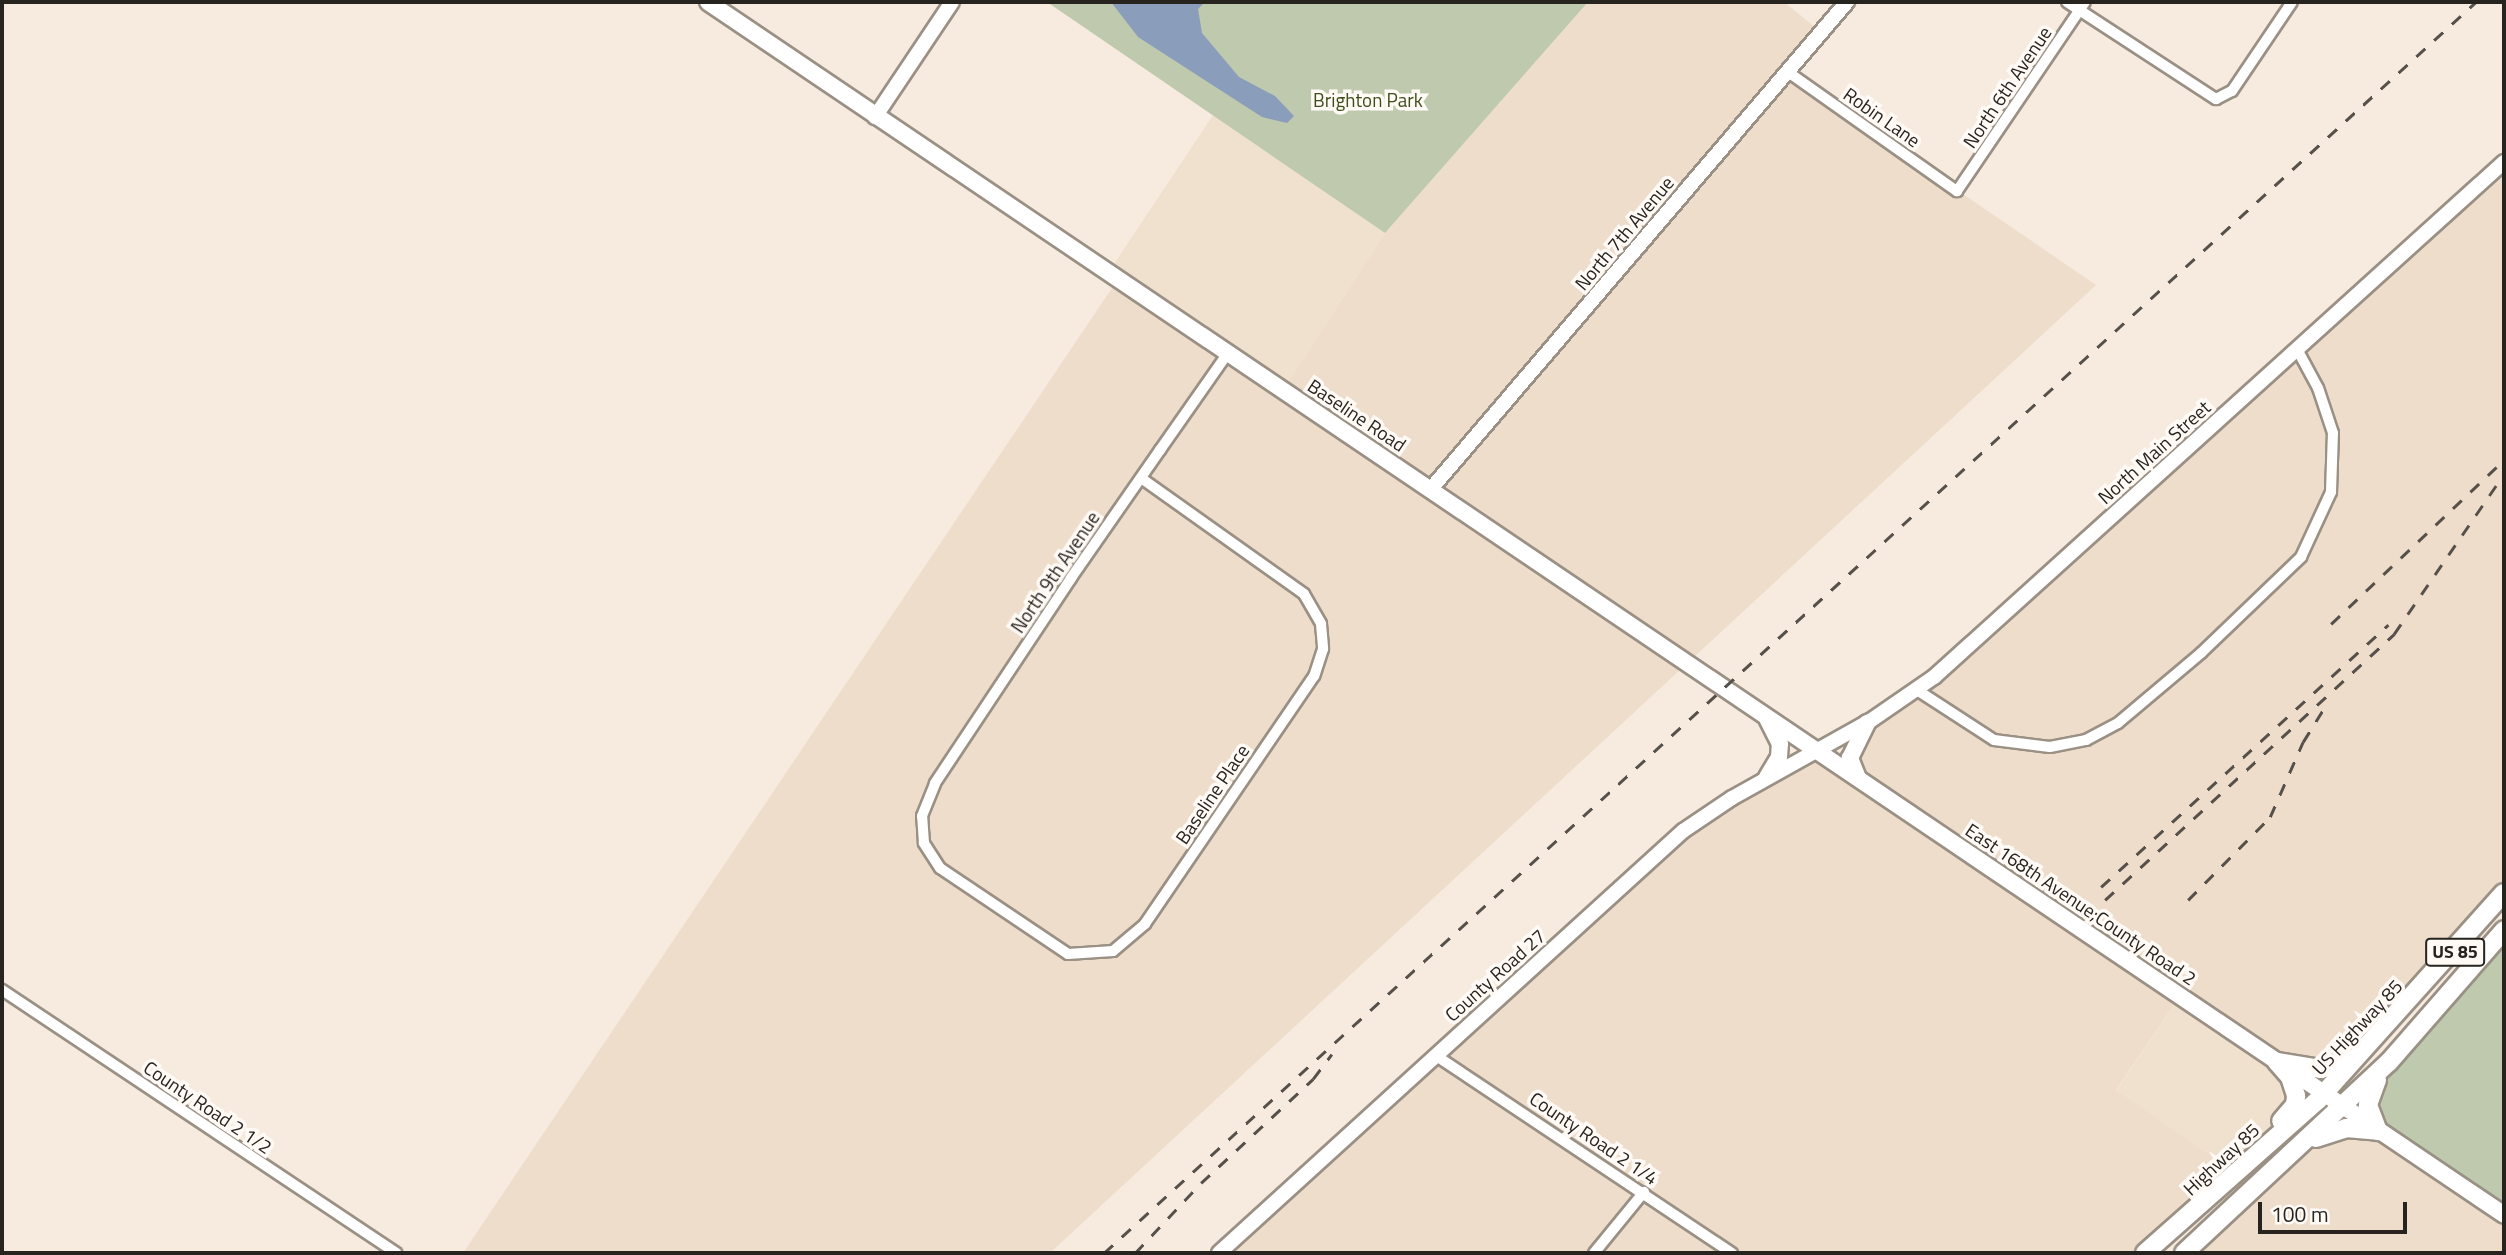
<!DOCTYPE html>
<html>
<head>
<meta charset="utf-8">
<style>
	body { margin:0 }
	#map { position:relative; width:2506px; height:1255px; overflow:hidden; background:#f7ebdf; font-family:"Titillium Web",sans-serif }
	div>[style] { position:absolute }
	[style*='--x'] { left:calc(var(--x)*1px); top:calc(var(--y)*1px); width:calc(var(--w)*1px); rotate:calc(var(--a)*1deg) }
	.commercial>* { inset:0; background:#f0e1ce }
	.built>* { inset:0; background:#eeddcb }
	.green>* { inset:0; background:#bec9ad }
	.water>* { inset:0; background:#8a9ebb }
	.roads { filter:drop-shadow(2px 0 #9a9084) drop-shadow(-2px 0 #9a9084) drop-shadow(0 2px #9a9084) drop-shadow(0 -2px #9a9084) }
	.minor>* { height:10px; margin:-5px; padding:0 5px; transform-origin:5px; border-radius:5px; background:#fff }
	.tertiary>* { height:14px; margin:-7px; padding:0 7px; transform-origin:7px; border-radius:7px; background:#fff }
	.secondary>* { height:16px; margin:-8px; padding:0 8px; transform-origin:8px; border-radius:8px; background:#fff }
	.trunk>* { height:18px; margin:-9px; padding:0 9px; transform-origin:9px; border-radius:9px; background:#fff }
	.rail>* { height:2.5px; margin-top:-1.25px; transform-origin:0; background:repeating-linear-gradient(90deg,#56504a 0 12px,transparent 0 24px) }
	span { translate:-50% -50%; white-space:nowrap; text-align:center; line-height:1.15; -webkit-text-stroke:7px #fffaf5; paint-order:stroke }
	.shield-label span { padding:2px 5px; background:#fffaf5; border:2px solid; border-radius:5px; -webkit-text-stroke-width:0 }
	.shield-label { font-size:18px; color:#27231e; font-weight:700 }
	.street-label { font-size:19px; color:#27231e }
	.park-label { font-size:19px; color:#3e4e1a }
	.frame { position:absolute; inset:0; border:4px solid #27231e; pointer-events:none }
	.scale { position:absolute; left:2258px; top:1202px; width:149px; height:32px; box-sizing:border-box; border:4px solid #27231e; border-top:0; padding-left:9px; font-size:21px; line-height:24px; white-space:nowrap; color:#27231e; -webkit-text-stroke:5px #fffaf5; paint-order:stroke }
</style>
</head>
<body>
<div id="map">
	<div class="commercial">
		<i style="clip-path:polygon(1213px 115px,1385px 233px,1283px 390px,1108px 273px)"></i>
		<i style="clip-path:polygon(2179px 997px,2277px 1062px,2295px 1105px,2237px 1174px,2116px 1091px)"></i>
	</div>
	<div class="built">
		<i style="clip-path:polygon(1588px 2px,1784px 2px,1821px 32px,1786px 73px,2096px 285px,1050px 1253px,463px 1253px,1118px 279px,1283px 390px,1385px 233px)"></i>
		<i style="clip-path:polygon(2504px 162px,2504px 893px,2362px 1055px,2297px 1067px,2179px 997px,2116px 1090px,2237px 1174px,2145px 1253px,1219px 1253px,1656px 853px,1814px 750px,1857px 779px,1852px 745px)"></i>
		<i style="clip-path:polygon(2361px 1127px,2504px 1215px,2504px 1253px,2184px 1253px,2309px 1141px)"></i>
	</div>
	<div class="green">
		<i style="clip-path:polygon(1047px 2px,1588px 2px,1385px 233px)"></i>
		<i style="clip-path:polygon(2504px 930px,2504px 1215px,2371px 1117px,2370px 1094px)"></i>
	</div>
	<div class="water">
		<i style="clip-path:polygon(1111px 2px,1205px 2px,1198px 9px,1202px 33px,1239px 77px,1275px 96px,1294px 116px,1287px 123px,1262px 117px,1138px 37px)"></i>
	</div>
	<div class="roads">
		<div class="minor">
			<i style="--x:2067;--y:2;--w:178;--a:33.1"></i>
			<i style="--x:2216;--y:99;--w:18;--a:-27"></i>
			<i style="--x:2232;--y:91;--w:107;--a:-56"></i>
			<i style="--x:1788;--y:72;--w:207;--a:35.2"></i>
			<i style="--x:1957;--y:191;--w:228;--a:-55.9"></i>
			<i style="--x:1141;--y:478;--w:200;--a:35.4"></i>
			<i style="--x:1304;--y:594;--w:34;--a:60"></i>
			<i style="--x:1321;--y:624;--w:25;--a:85"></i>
			<i style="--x:1323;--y:649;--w:28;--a:108"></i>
			<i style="--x:1314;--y:676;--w:300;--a:124.3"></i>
			<i style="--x:1145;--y:924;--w:42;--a:139.8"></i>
			<i style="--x:1113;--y:951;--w:45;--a:176.2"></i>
			<i style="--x:1068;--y:954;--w:154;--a:-146.1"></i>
			<i style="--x:940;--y:868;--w:30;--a:-123"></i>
			<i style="--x:924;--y:843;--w:27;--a:-94"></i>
			<i style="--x:922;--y:816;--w:35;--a:-68"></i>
			<i style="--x:935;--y:783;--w:246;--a:-56.4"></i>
			<i style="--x:1071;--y:578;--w:156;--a:-55.2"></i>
			<i style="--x:1160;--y:450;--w:118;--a:-55"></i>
			<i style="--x:1917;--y:690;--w:92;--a:33"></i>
			<i style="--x:1994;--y:740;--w:56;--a:7.1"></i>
			<i style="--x:2050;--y:747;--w:37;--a:-11"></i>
			<i style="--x:2086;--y:740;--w:36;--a:-28"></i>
			<i style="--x:2118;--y:723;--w:109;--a:-40.1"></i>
			<i style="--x:2201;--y:653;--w:139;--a:-43.8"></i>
			<i style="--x:2301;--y:557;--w:72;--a:-65.2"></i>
			<i style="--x:2331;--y:492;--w:59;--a:-88.1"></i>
			<i style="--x:2333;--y:433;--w:47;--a:-108.4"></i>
			<i style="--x:2318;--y:388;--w:44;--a:-118.3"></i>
			<i style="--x:2;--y:990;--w:474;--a:33.7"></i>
			<i style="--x:1435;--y:1055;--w:357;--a:33.7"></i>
			<i style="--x:1594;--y:1253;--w:79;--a:-50.7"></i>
		</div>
		<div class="tertiary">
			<i style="--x:875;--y:117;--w:138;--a:-56.2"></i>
			<i style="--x:1430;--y:490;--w:642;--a:-49.49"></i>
			<i style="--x:1219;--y:1253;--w:627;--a:-42.29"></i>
			<i style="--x:1683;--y:831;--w:59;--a:-34"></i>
			<i style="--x:1732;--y:798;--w:158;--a:-29.2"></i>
			<i style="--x:1870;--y:721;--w:78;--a:-34.5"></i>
			<i style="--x:1934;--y:677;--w:768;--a:-42.1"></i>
		</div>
		<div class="secondary">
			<i style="--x:708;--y:2;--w:2167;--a:34.03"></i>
			<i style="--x:1767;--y:777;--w:23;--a:-59"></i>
			<i style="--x:1779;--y:757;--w:13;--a:-86"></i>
			<i style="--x:1780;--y:744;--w:27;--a:-117"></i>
			<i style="--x:1858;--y:778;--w:22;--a:-112"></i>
			<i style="--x:1850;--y:758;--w:39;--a:-64"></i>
		</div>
		<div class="trunk">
			<i style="--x:2277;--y:1062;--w:20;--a:49"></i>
			<i style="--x:2290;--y:1077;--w:20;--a:72"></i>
			<i style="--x:2296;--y:1096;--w:9;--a:96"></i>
			<i style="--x:2295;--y:1105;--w:21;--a:131"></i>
			<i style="--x:2277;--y:1062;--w:45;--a:9"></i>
			<i style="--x:2321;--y:1069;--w:36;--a:-18"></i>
			<i style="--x:2377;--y:1080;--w:27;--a:110"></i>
			<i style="--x:2368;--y:1105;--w:28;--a:69"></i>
			<i style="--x:2316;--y:1138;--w:32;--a:-18"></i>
			<i style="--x:2346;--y:1128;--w:32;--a:5"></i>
			<i style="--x:2145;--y:1253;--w:231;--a:-41.5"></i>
			<i style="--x:2318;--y:1100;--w:278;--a:-48.1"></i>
			<i style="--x:2184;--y:1253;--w:280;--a:-43"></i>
			<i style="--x:2389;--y:1062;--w:175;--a:-48.9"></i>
		</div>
	</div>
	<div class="rail">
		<i style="--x:2331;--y:624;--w:238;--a:-43.5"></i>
		<i style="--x:2101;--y:887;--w:389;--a:-42.4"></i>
		<i style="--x:2105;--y:900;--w:393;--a:-42.6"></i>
		<i style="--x:2394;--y:634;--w:194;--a:-55.5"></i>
		<i style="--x:2188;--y:900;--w:117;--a:-45.3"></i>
		<i style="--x:2270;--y:817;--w:82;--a:-66.3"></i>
		<i style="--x:2303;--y:742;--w:44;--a:-58.1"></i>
		<i style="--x:1104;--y:1253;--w:1857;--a:-42.36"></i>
		<i style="--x:1135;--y:1253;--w:96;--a:-46.7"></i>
		<i style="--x:1201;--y:1183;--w:153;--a:-42.9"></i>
		<i style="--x:1313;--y:1079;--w:31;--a:-53"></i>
	</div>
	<div class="shield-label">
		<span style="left:2455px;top:952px">US 85</span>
	</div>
	<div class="street-label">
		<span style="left:2007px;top:87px;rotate:-56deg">North 6th Avenue</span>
		<span style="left:1882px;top:117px;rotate:35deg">Robin Lane</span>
		<span style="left:1624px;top:233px;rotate:-50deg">North 7th Avenue</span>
		<span style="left:1357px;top:415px;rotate:34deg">Baseline Road</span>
		<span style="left:2154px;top:452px;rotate:-42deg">North Main Street</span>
		<span style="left:1055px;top:572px;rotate:-56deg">North 9th Avenue</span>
		<span style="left:1212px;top:794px;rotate:-56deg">Baseline Place</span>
		<span style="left:2081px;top:904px;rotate:34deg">East 168th Avenue;County Road 2</span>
		<span style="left:1495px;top:975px;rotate:-42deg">County Road 27</span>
		<span style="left:2357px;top:1027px;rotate:-47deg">US Highway 85</span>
		<span style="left:208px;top:1107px;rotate:34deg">County Road 2 1/2</span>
		<span style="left:1594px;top:1138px;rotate:34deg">County Road 2 1/4</span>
		<span style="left:2221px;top:1159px;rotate:-43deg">Highway 85</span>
	</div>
	<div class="park-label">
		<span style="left:1368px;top:100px">Brighton Park</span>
	</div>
	<div class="frame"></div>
	<div class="scale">100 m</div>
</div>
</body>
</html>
